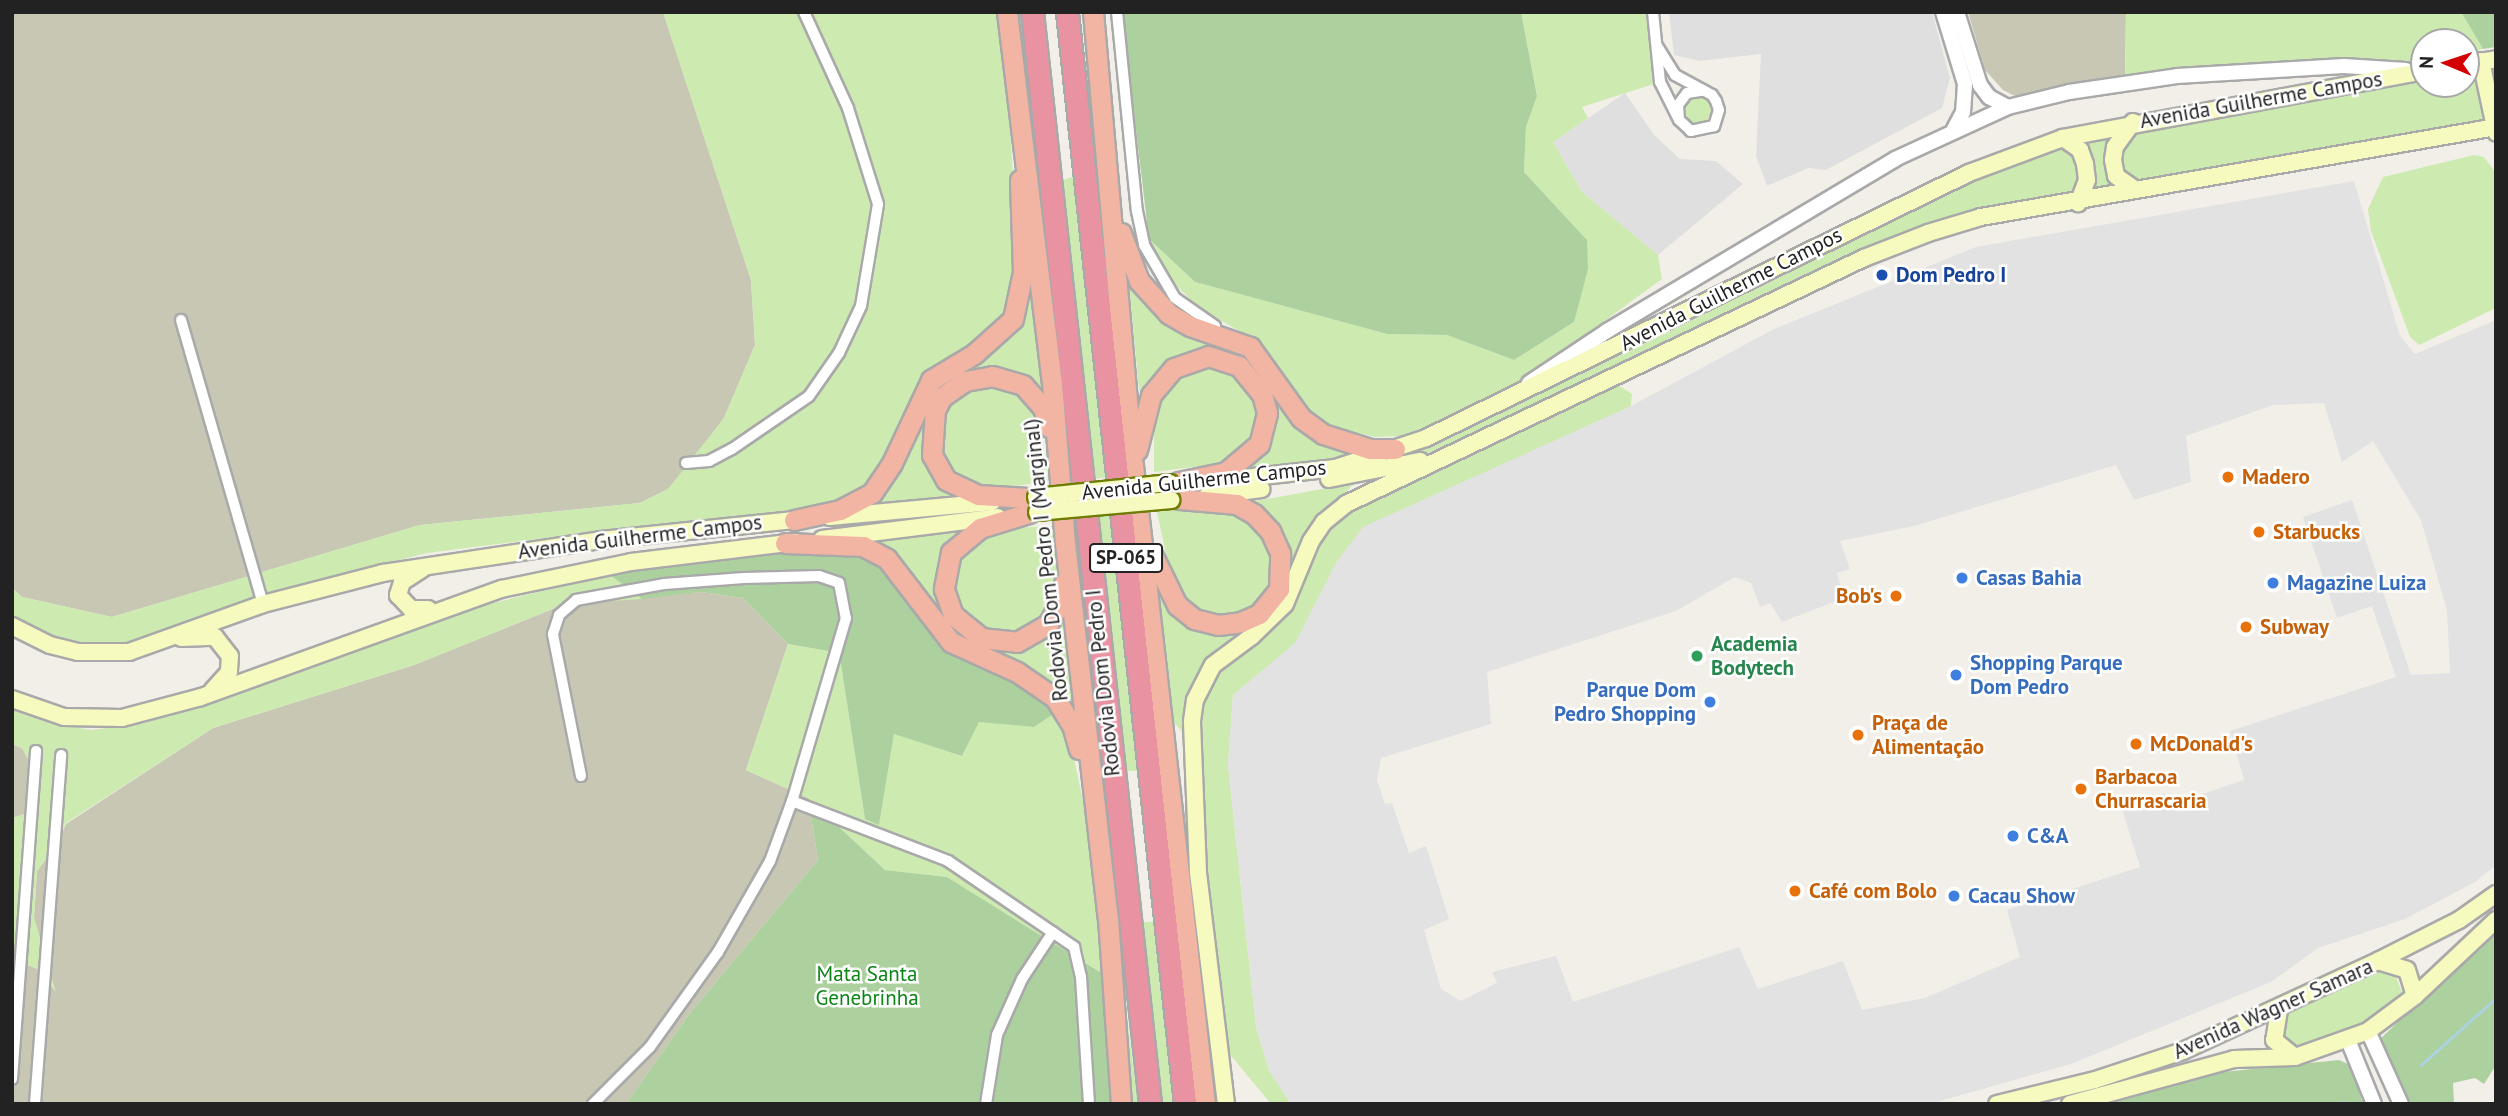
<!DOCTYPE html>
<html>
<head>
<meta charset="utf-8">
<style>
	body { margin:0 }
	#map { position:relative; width:2508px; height:1116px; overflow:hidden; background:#f2efe9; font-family:"PT Sans",sans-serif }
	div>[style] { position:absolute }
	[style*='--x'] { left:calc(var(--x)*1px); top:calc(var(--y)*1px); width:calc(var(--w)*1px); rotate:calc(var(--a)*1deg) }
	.residential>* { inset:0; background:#e0dfdf }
	.construction>* { inset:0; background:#c7c7b4 }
	.grass>* { inset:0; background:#cdebb0 }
	.round { border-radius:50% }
	.forest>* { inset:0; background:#add19e }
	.parking>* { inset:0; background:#e2e2e2 }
	.stream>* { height:2.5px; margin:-1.25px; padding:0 1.25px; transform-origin:1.25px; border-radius:1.25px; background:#aad3df }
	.roads { filter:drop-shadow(2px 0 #a9a9a9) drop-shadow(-2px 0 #a9a9a9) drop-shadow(0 2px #a9a9a9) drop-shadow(0 -2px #a9a9a9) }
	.minor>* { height:10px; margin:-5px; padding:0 5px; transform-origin:5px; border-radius:5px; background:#fff }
	.tertiary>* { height:14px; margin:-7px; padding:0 7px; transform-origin:7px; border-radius:7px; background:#fff }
	.secondary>* { height:16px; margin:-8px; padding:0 8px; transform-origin:8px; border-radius:8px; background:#f7fabf }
	.trunk>* { height:19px; margin:-9.5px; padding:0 9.5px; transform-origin:9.5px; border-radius:9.5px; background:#f2b4a3 }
	.motorway>* { height:21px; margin:-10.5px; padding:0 10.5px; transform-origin:10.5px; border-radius:10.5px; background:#e892a2 }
	.bridges { filter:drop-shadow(2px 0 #707d05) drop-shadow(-2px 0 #707d05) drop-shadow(0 2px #707d05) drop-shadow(0 -2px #707d05) }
	.secondary-bridge>* { height:16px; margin:-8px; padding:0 8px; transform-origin:8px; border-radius:8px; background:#f7fabf }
	.dots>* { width:19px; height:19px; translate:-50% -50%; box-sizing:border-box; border:4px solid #fff; border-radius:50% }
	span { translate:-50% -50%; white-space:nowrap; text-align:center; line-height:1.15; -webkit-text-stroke:5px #fff; paint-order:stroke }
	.shield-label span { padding:2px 5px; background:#fff; border:2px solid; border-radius:5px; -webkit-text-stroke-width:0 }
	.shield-label { font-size:19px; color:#222; font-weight:700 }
	.street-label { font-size:21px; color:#222 }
	.transit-label { font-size:21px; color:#164399; font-weight:700 }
	.left { translate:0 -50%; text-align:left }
	.food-label { font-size:21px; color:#c56008; font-weight:700 }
	.right { translate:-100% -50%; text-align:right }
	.shop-label { font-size:21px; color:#366cbe; font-weight:700 }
	.leisure-label { font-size:21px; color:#27864d; font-weight:700 }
	.park-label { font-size:21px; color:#0c8416 }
	.frame { position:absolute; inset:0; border:14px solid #222; pointer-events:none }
	.north { position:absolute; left:2410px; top:28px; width:70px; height:70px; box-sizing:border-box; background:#fff; border:2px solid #a7a7a7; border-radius:50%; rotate:272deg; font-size:19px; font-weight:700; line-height:28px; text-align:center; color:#222 }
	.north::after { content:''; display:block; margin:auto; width:24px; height:32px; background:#d40000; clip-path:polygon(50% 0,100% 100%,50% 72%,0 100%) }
</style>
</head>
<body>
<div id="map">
	<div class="residential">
		<i style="clip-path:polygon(1669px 12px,1932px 12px,1950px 78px,1942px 108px,1826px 170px,1808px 168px,1767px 186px,1756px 156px,1761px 54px,1699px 61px,1674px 55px)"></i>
		<i style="clip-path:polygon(1625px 93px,1654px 135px,1680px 159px,1716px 161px,1743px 184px,1658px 255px,1582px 192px,1553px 142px)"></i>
	</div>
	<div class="construction">
		<i style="clip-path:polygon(12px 12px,663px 12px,751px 280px,755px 345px,724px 418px,687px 470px,668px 489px,640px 503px,420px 525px,112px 617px,22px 597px,12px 588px)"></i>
		<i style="clip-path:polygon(1968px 12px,2126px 12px,2125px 76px,2017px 97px,2003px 90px,1985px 70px)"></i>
		<i style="clip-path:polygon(701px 592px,743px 598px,788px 644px,746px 770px,808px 798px,818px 860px,690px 1013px,626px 1104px,12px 1104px,12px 959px,38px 969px,55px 990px,34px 918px,37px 871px,58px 843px,66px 824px,213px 728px,414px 665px,565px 604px)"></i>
		<i style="clip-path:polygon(12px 744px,22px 748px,39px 780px,28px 813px,12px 818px)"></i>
	</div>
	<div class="grass">
		<i style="clip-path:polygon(663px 12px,997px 12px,1006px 72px,1021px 290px,1005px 328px,938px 375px,886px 472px,840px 510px,655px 524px,427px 553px,285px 589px,122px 644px,89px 648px,33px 633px,12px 615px,12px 588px,22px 597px,112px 617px,420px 525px,640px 503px,668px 489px,724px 418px,755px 345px,751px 280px)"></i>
		<i style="clip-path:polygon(1521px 12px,1653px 12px,1660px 82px,1582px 107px,1588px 118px,1553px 142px,1582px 192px,1658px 255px,1662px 279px,1526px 378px,1445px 419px,1402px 436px,1375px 437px,1329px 426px,1311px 415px,1293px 394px,1257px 341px,1199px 308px,1174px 283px,1155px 260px,1149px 239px,1195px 282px,1387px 334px,1447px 335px,1514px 360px,1574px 322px,1587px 240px,1524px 172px,1526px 127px,1537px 95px)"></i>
		<i style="clip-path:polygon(2126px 12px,2461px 12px,2483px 49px,2466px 53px,2466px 42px,2424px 42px,2424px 62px,2411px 64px,2345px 60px,2125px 76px)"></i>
		<i style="clip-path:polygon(2476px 73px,2485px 121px,2141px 184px,2126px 177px,2119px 161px,2123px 144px,2137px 130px,2424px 81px,2466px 84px,2466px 74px)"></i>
		<i class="round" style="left:1685px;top:97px;width:26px;height:26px"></i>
		<i style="clip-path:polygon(2125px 127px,2112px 146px,2126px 189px,2085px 199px,2075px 139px)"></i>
		<i style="clip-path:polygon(2066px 142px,2076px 150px,2081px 192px,1922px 232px,1458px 444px,1415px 457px,1411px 452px,1967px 177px)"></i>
		<i style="clip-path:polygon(2474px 155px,2484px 157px,2496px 173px,2496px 308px,2419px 345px,2410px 337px,2371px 231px,2368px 209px,2383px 177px)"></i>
		<i style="clip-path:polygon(1071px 177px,1078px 179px,1108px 477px,1087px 480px,1058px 182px)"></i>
		<i style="clip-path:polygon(1128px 271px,1150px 303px,1246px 350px,1307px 430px,1350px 456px,1239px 473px,1252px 464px,1272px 435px,1274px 417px,1259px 379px,1176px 357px,1157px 372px,1145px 391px,1139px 390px)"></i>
		<i style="clip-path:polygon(1034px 291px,1045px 399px,1013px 377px,935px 399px,945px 486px,960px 498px,871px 506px,933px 390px,1003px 345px,1021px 320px)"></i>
		<i style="clip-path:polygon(1219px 364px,1242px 376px,1256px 398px,1258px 423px,1250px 443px,1224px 463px,1154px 472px,1154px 402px,1169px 379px,1192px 365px)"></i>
		<i style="clip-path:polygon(990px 383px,1015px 391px,1035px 417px,1042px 429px,1048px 481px,1009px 487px,973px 483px,946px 467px,936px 439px,942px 410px,962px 392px)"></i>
		<i style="clip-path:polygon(1618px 385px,1632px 394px,1631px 406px,1333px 569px,1297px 643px,1233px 695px,1228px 765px,1256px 1027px,1269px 1070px,1291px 1104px,1271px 1104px,1228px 1052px,1208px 873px,1200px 742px,1204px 702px,1214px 672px,1302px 574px,1328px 526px,1382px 489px)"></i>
		<i style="clip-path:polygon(1355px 483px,1316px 520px,1281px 604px,1265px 620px,1204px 663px,1195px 679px,1183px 733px,1171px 719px,1159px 598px,1194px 627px,1224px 631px,1248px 627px,1277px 604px,1288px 576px,1285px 546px,1274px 521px,1250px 502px)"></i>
		<i style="clip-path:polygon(1179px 509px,1244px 514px,1268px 534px,1276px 569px,1269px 599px,1241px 613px,1213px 616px,1187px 604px,1172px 582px,1157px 512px)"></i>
		<i style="clip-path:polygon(1113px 513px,1140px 771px,1123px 771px,1094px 514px)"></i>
		<i style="clip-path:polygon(967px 524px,954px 538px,940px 595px,1005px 649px,1030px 646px,1065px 616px,1075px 708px,1058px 689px,946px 629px,910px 570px,877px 540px)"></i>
		<i style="clip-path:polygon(1052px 526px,1059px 576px,1048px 617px,1021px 635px,989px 635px,968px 621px,955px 601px,952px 577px,961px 551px,982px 535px,1011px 528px)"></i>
		<i style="clip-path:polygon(610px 575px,642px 599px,565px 604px,414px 665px,213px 728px,66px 823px,58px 843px,37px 871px,34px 918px,56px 992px,38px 969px,12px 959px,12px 818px,28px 813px,39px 780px,22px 748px,12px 744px,12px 708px,51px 723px,91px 730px,145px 723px,476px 607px)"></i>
		<i style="clip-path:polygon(788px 644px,834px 652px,840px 658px,865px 819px,879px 824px,894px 733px,962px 756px,979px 721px,1034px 727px,1063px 708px,1093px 847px,1103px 974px,947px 877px,885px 870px,808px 798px,746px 770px)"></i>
		<i style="clip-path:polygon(1157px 921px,1177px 1104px,1158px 1104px,1138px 923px)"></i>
		<i style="clip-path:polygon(2372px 969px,2395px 975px,2405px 1000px,2364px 1024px,2301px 1050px,2290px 1045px,2283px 1036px,2287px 1011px)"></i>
		<i style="clip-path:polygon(1122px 1002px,1125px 1002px,1138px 1104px,1127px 1104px)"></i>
	</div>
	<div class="forest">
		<i style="clip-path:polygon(1122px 12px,1521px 12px,1537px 96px,1526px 127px,1524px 172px,1587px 240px,1588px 269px,1574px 322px,1514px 360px,1447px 335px,1387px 334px,1195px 282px,1149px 239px)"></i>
		<i style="clip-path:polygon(2461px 12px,2496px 12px,2496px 47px,2483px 49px)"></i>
		<i style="clip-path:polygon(863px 546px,927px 611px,962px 658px,1010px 669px,1063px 708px,1034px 727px,979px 722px,962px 756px,894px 734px,879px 825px,865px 819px,840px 658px,834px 652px,788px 644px,743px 598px,701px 592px,642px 599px,610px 575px,735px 549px)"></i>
		<i style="clip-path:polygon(808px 798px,885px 870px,947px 877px,1103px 974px,1110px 1104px,626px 1104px,690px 1013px,818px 860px)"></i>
		<i style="clip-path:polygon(2496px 929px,2496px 1065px,2484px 1084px,2475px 1078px,2453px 1083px,2454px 1104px,2408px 1104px,2379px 1040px)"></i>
		<i style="clip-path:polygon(2339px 1060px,2350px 1065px,2363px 1104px,2111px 1104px,2214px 1073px)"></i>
	</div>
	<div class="parking">
		<i style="clip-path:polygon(evenodd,2354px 181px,2400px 336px,2415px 354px,2496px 320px,2496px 865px,2475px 882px,2405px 919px,2318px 948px,2271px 982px,2071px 1064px,1936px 1102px,1291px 1104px,1269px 1070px,1256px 1027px,1228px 765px,1233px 695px,1295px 643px,1337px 561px,1363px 527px,1631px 406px,1774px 329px,1976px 247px,2354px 181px,2324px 403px,2342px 462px,2373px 441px,2421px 520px,2447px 610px,2450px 673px,2411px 675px,2352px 500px,2303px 517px,2337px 618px,2372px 606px,2396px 677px,2230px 731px,2244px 780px,2171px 805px,2164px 793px,2122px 809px,2140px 867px,2007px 910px,2020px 957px,1925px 998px,1862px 1010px,1843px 961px,1758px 989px,1739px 947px,1573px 1002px,1556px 956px,1492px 972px,1497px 983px,1461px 1001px,1441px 989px,1424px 930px,1449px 919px,1426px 846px,1409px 853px,1392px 803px,1385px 804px,1377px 780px,1381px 758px,1491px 724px,1487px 672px,1676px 611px,1735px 577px,1751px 583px,1760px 607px,1770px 603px,1782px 622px,1844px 598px,1837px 573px,1850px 569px,1840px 541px,1914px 526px,2116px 465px,2134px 500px,2191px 482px,2186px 436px,2273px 405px,2324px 403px)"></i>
	</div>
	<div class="stream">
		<i style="--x:2421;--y:1065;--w:101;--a:-41.8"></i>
		<i style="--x:2340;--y:1104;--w:4;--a:-27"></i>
	</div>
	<div class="roads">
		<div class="minor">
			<i style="--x:1117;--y:12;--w:200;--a:84.3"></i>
			<i style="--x:1137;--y:211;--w:35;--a:78"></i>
			<i style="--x:1144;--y:245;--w:61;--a:59.7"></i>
			<i style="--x:1175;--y:298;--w:49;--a:35"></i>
			<i style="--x:1653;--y:12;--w:70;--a:84.3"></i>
			<i style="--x:1660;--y:82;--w:40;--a:63.4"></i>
			<i style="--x:1657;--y:46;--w:34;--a:58"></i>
			<i style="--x:1675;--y:75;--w:42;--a:28.4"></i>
			<i style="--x:1712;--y:95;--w:7;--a:56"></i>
			<i style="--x:1716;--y:101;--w:9;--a:72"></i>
			<i style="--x:1719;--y:110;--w:17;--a:107"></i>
			<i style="--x:1714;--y:126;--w:24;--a:168"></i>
			<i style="--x:1691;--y:131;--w:16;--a:-137"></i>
			<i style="--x:1679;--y:120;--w:15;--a:-94"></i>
			<i style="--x:1678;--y:105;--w:15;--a:-53"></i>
			<i style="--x:1687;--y:93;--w:15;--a:-8"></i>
			<i style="--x:181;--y:320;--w:296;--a:73.9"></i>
			<i style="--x:686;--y:463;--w:23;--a:-5"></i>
			<i style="--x:709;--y:461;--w:26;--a:-28"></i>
			<i style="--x:732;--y:449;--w:93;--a:-34.5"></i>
			<i style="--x:809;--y:396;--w:52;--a:-55.1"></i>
			<i style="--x:839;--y:353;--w:52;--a:-64.9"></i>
			<i style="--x:861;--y:306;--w:103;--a:-80.5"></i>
			<i style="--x:878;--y:204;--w:101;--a:-107.4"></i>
			<i style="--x:848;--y:108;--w:106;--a:-114.6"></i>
			<i style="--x:581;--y:776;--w:145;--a:-101.2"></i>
			<i style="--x:553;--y:634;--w:20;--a:-72"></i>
			<i style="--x:559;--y:615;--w:23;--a:-41"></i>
			<i style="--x:576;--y:600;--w:89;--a:-10.3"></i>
			<i style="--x:664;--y:584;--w:80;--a:-4.3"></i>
			<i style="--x:744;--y:578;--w:75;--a:-1.5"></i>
			<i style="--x:819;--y:576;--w:21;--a:19"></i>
			<i style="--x:839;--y:583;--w:36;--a:79"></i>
			<i style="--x:846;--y:618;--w:191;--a:106.4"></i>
			<i style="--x:792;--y:801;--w:64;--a:110.1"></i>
			<i style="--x:770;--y:861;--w:105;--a:119.7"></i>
			<i style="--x:718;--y:952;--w:117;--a:125.6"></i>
			<i style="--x:650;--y:1047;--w:81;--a:135"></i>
			<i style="--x:792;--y:801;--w:167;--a:21"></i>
			<i style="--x:948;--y:861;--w:153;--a:34.3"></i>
			<i style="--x:1074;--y:947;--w:31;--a:77"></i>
			<i style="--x:1081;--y:977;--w:127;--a:86.4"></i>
			<i style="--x:12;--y:1079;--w:329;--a:-85.8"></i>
			<i style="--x:35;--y:1104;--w:350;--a:-85.7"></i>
			<i style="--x:986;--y:1104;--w:70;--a:-80.9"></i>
			<i style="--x:997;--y:1035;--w:61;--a:-65.9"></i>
			<i style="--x:1022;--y:979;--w:56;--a:-56.6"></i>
		</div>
		<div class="tertiary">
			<i style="--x:1943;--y:12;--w:75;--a:73"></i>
			<i style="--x:1965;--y:84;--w:28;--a:94"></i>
			<i style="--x:1963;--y:112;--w:19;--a:118"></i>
			<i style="--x:1957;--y:12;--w:77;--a:72.5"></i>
			<i style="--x:1980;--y:85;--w:15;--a:53"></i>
			<i style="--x:1989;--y:97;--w:21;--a:28"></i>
			<i style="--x:1529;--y:383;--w:94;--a:-33.7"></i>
			<i style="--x:1607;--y:331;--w:335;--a:-30.8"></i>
			<i style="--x:1895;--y:159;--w:124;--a:-24.7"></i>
			<i style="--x:2008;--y:107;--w:63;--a:-13.8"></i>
			<i style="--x:2069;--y:92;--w:109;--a:-8.4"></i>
			<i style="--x:2177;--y:76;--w:167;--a:-3.4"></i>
			<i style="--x:2344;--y:66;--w:62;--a:3.7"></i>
			<i style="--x:2368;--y:1031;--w:80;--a:65.7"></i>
			<i style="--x:2348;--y:1040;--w:69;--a:67.9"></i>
		</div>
		<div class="secondary">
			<i style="--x:2481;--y:61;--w:73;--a:78.1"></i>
			<i style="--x:2466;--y:64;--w:30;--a:-9"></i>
			<i style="--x:2133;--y:122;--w:31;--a:126"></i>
			<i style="--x:2115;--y:147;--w:13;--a:99"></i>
			<i style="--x:2113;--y:160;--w:16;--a:79"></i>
			<i style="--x:2116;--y:176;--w:24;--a:35"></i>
			<i style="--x:2063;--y:138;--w:21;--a:35"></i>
			<i style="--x:2080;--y:150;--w:15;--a:70"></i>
			<i style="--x:2085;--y:164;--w:16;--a:83"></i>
			<i style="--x:2087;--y:180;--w:25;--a:111"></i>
			<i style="--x:1329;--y:479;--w:93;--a:-11.2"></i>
			<i style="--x:1208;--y:482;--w:128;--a:-6.3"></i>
			<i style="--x:1335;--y:468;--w:96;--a:-18.2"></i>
			<i style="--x:1426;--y:438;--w:604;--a:-26.01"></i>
			<i style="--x:1969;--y:173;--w:100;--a:-20.4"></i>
			<i style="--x:2063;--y:138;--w:367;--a:-10.5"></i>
			<i style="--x:1207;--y:496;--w:55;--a:-7.3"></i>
			<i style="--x:830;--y:517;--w:163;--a:-5.3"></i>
			<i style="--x:822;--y:539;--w:177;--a:-7.1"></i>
			<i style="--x:422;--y:569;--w:24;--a:147"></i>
			<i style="--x:402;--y:582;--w:14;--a:107"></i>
			<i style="--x:398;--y:595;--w:19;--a:47"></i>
			<i style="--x:411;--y:609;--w:17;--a:0"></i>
			<i style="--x:12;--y:626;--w:42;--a:26.6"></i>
			<i style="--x:50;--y:645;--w:29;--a:14"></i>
			<i style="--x:78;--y:652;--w:51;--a:0"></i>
			<i style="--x:129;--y:652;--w:142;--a:-19.7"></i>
			<i style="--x:263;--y:604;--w:124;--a:-14.5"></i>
			<i style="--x:383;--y:573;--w:220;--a:-8.6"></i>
			<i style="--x:601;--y:540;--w:204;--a:-5.9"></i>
			<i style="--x:181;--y:638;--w:34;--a:-2"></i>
			<i style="--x:215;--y:637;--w:24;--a:52"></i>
			<i style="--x:230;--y:656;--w:16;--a:94"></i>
			<i style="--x:229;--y:672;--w:25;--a:132"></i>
			<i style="--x:12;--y:699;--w:55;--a:19.1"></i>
			<i style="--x:64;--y:717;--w:58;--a:1"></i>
			<i style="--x:122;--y:718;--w:82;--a:-14.9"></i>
			<i style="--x:201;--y:697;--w:319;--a:-19.8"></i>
			<i style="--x:501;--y:589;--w:133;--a:-11.7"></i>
			<i style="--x:631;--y:562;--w:166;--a:-6.9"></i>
			<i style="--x:2378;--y:961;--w:30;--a:17"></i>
			<i style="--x:2407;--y:970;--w:27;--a:73"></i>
			<i style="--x:2279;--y:1010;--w:30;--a:99"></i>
			<i style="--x:2274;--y:1040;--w:26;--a:39"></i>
			<i style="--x:1226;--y:1104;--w:234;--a:-96.9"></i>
			<i style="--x:1198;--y:872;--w:151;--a:-92.3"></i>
			<i style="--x:1192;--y:721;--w:21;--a:-82"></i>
			<i style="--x:1195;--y:700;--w:39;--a:-63"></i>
			<i style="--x:1213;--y:665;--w:49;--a:-36.6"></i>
			<i style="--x:1252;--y:636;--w:46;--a:-44.1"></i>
			<i style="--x:1285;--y:604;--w:68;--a:-67.6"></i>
			<i style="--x:1311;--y:541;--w:23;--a:-56"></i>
			<i style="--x:1324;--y:522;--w:28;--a:-39"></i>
			<i style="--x:1346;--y:504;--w:573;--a:-25.4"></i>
			<i style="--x:1864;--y:258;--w:69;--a:-21.3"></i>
			<i style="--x:1928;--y:233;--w:55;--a:-16.8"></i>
			<i style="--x:1981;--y:217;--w:523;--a:-9.91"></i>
			<i style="--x:1997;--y:1104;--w:101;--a:-13.8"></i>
			<i style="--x:2095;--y:1080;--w:93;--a:-18.2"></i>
			<i style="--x:2183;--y:1051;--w:215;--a:-24.8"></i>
			<i style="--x:2378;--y:961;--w:91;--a:-26.8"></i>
			<i style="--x:2459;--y:920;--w:45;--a:-35.1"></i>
			<i style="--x:2070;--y:1104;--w:170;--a:-15.3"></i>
			<i style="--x:2234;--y:1059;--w:61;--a:-1.9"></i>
			<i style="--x:2295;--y:1057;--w:77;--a:-19.6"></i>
			<i style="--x:2368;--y:1031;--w:59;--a:-36.7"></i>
			<i style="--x:2415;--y:996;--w:111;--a:-43.2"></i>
		</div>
		<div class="trunk">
			<i style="--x:1007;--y:12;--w:373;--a:83.1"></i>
			<i style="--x:1052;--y:382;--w:162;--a:85.4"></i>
			<i style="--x:1065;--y:543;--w:377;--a:83.5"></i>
			<i style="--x:1108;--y:918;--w:186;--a:86"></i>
			<i style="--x:1093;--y:12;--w:455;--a:85"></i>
			<i style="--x:1133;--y:465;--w:643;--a:83.57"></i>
			<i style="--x:1121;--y:233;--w:51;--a:69.4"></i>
			<i style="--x:1139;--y:281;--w:45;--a:47.7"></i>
			<i style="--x:1169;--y:314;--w:24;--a:30"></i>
			<i style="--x:1190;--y:326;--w:64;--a:19.3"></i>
			<i style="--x:1250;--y:347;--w:87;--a:54.3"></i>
			<i style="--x:1301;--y:418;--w:27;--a:36"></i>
			<i style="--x:1323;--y:434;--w:49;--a:17.7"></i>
			<i style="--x:1370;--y:449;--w:25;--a:0"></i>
			<i style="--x:1137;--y:450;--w:57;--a:-75.7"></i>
			<i style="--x:1151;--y:395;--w:35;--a:-50"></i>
			<i style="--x:1174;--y:368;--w:36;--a:-19"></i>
			<i style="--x:1208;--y:356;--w:33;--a:18"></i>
			<i style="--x:1239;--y:366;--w:36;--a:51"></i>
			<i style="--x:1262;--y:394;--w:20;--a:75"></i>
			<i style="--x:1267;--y:413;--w:32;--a:104"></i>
			<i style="--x:1259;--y:444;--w:43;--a:139.7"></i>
			<i style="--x:1226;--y:472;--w:49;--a:168.2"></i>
			<i style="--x:1028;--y:498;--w:50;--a:-176.6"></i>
			<i style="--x:978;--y:495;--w:35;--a:-155"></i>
			<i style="--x:946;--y:480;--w:29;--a:-119"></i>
			<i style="--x:932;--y:455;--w:45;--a:-86.2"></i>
			<i style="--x:935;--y:410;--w:15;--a:-62"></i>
			<i style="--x:942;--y:397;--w:28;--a:-35"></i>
			<i style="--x:965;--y:381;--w:27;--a:-10"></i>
			<i style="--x:992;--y:376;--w:32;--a:16"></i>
			<i style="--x:1023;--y:385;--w:30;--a:49"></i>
			<i style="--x:1043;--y:408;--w:20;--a:72"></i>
			<i style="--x:1029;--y:513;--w:51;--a:163"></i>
			<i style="--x:980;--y:528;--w:38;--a:140"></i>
			<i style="--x:951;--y:552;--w:38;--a:101"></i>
			<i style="--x:944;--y:589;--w:28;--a:71"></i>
			<i style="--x:953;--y:615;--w:36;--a:39"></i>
			<i style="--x:981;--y:638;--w:36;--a:6"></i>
			<i style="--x:1017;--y:642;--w:36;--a:-30"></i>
			<i style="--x:1048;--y:624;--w:29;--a:-61"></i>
			<i style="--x:1062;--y:599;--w:16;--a:-83"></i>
			<i style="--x:794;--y:520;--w:47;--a:-12.3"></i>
			<i style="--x:840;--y:510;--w:36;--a:-28"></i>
			<i style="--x:872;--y:493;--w:36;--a:-56"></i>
			<i style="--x:892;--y:463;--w:92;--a:-64.8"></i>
			<i style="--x:931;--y:380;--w:50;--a:-31.2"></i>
			<i style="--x:974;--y:354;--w:52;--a:-41.9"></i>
			<i style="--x:1013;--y:319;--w:48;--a:-78"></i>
			<i style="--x:1023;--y:272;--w:92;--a:-91.9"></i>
			<i style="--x:785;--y:543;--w:78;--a:2.2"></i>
			<i style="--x:863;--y:546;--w:27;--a:28"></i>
			<i style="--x:887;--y:559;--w:105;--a:52.4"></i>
			<i style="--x:951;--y:642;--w:72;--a:24.4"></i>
			<i style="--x:1017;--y:672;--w:46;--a:34.4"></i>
			<i style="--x:1055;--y:698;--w:32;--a:58"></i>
			<i style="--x:1072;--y:725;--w:25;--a:74"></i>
			<i style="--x:1153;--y:556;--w:55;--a:63.9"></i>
			<i style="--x:1177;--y:605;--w:22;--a:39"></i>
			<i style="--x:1194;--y:619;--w:25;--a:14"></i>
			<i style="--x:1218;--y:625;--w:23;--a:-7"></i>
			<i style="--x:1241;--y:622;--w:20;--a:-24"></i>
			<i style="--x:1259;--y:614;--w:32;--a:-51"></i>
			<i style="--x:1279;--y:589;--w:36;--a:-88"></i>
			<i style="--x:1280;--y:553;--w:24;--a:-114"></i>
			<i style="--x:1270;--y:531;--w:23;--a:-133"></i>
			<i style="--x:1254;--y:514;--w:20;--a:-150"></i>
			<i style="--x:1237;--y:504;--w:58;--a:-175.1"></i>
		</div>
		<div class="motorway">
			<i style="--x:1032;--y:12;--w:1098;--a:83.83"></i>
			<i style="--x:1067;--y:12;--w:1098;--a:83.83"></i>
		</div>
	</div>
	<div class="bridges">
		<div class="secondary-bridge">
			<i style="--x:1036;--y:497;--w:135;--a:-6"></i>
			<i style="--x:1037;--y:512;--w:135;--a:-5.1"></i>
		</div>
	</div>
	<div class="dots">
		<i style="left:1882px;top:275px;background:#1a4fb4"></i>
		<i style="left:2228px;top:477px;background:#e8710a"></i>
		<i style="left:2259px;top:532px;background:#e8710a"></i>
		<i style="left:1962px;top:578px;background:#3f7fe0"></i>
		<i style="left:2273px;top:583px;background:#3f7fe0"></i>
		<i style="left:1896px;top:596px;background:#e8710a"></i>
		<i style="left:2246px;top:627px;background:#e8710a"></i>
		<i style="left:1697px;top:656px;background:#2e9e5b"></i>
		<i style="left:1956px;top:675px;background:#3f7fe0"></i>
		<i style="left:1710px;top:702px;background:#3f7fe0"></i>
		<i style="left:1858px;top:735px;background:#e8710a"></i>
		<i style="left:2136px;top:744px;background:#e8710a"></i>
		<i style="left:2081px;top:789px;background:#e8710a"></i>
		<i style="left:2013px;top:836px;background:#3f7fe0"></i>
		<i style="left:1795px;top:891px;background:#e8710a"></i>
		<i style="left:1954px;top:896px;background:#3f7fe0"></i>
	</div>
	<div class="shield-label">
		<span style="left:1126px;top:558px">SP-065</span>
	</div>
	<div class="street-label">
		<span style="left:2261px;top:100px;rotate:-10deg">Avenida Guilherme Campos</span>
		<span style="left:1731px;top:289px;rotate:-27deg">Avenida Guilherme Campos</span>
		<span style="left:1204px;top:480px;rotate:-6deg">Avenida Guilherme Campos</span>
		<span style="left:640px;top:537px;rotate:-7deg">Avenida Guilherme Campos</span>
		<span style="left:1046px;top:560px;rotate:-96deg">Rodovia Dom Pedro I (Marginal)</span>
		<span style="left:1103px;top:683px;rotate:-96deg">Rodovia Dom Pedro I</span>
		<span style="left:2273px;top:1009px;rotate:-24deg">Avenida Wagner Samara</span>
	</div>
	<div class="transit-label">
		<span class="left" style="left:1896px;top:275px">Dom Pedro I</span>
	</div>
	<div class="food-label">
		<span class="left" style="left:2242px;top:477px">Madero</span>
		<span class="left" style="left:2273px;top:532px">Starbucks</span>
		<span class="right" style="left:1882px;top:596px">Bob's</span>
		<span class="left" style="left:2260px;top:627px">Subway</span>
		<span class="left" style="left:1872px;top:735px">Praça de<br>Alimentação</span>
		<span class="left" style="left:2150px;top:744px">McDonald's</span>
		<span class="left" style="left:2095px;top:789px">Barbacoa<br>Churrascaria</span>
		<span class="left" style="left:1809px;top:891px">Café com Bolo</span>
	</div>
	<div class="shop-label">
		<span class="left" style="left:1976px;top:578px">Casas Bahia</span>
		<span class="left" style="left:2287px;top:583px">Magazine Luiza</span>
		<span class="left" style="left:1970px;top:675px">Shopping Parque<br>Dom Pedro</span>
		<span class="right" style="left:1696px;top:702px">Parque Dom<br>Pedro Shopping</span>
		<span class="left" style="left:2027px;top:836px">C&amp;A</span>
		<span class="left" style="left:1968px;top:896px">Cacau Show</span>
	</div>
	<div class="leisure-label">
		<span class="left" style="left:1711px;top:656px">Academia<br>Bodytech</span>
	</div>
	<div class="park-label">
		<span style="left:867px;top:986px">Mata Santa<br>Genebrinha</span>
	</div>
	<div class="frame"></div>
	<div class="north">N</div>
</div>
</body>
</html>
